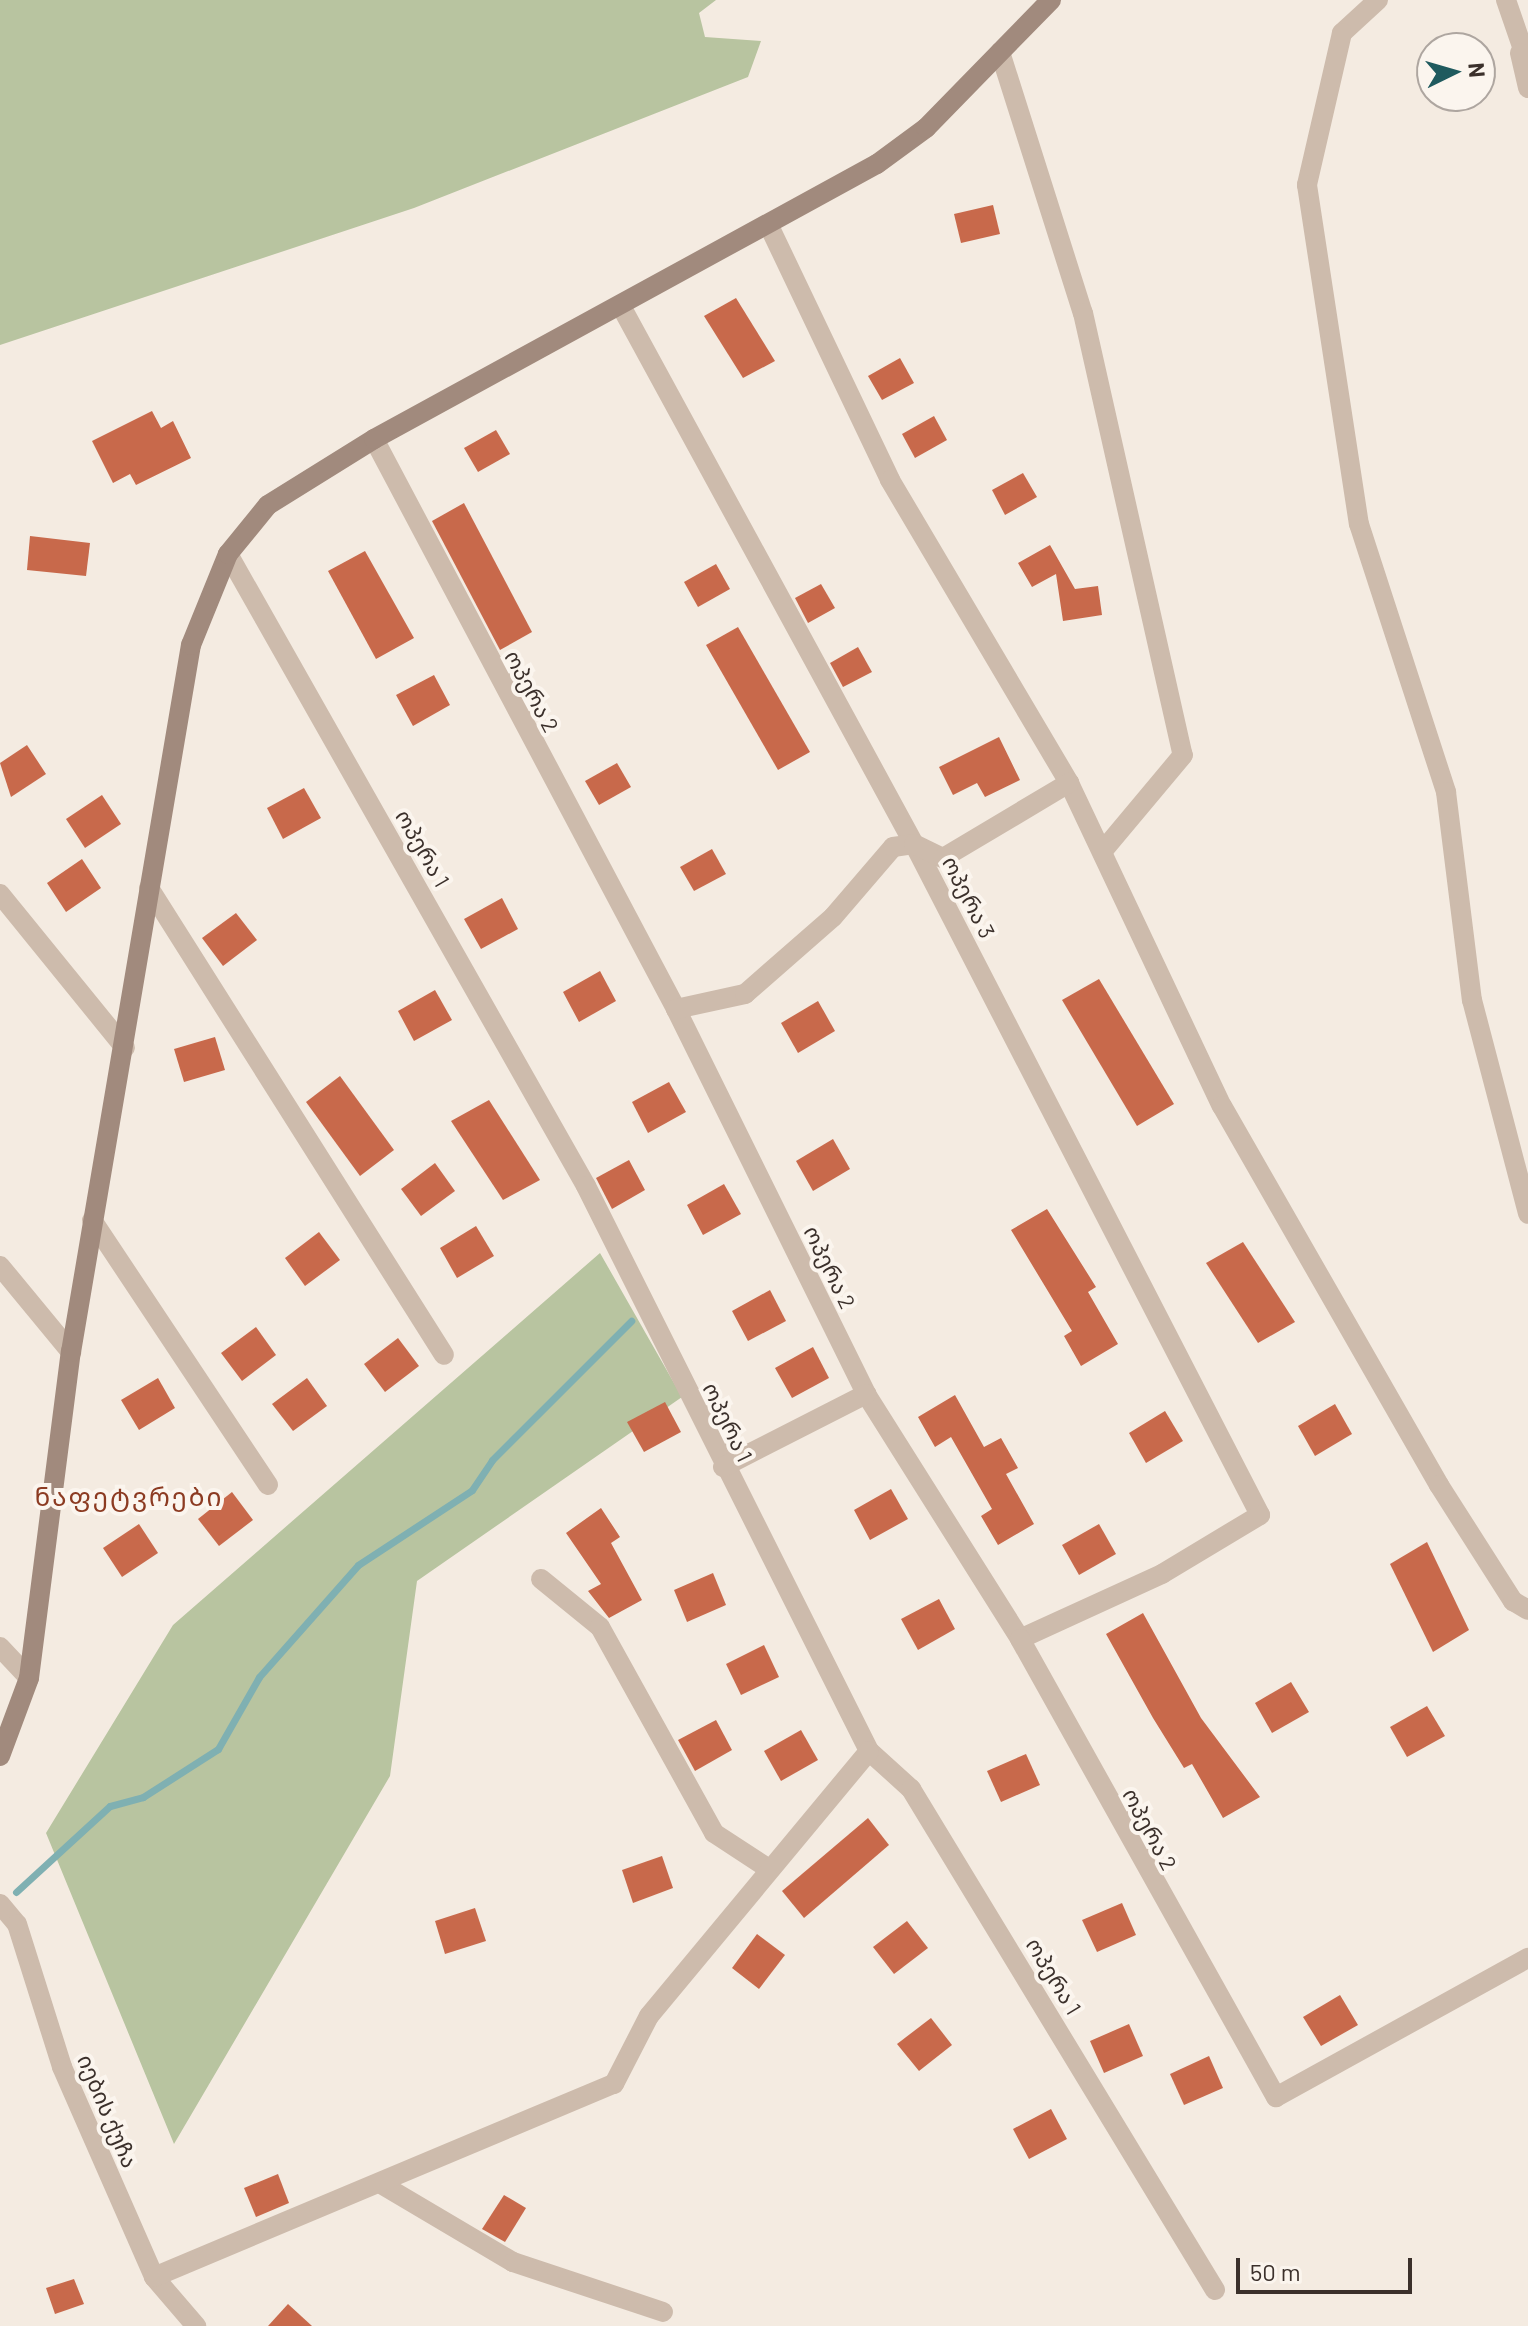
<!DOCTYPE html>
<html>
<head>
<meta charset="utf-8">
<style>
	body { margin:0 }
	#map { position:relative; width:1528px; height:2326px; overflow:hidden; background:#f4ebe1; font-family:Barlow,"Noto Sans Georgian",sans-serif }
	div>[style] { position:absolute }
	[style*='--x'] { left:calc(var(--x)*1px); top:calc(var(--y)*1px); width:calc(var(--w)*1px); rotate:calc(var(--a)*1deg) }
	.green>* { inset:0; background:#b8c4a0 }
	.stream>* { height:7px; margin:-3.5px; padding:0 3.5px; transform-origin:3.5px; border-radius:3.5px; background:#7fb0b2 }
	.building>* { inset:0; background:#c8694b }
	.street>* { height:20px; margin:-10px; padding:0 10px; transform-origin:10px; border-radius:10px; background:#cdbbac }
	.secondary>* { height:20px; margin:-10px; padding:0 10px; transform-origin:10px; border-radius:10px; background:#a18a7d }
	span { translate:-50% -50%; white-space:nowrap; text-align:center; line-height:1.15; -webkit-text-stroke:8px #fbf5ee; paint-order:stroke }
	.street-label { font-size:22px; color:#3b302b }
	.quarter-label { font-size:26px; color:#8c3b22; letter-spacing:2px }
	.north { position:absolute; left:1416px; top:32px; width:80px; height:80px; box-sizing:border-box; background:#fbf5ee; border:2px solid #aea6a0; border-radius:50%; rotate:85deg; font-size:22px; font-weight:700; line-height:32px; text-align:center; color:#3b302b }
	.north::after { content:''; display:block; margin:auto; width:28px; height:36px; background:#1f5a5e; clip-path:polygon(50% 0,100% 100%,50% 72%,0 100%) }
	.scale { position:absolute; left:1236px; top:2258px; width:176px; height:36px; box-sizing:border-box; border:4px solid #3b302b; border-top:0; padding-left:10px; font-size:24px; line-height:28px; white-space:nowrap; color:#3b302b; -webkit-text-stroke:6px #fbf5ee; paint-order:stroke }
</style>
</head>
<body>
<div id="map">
	<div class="green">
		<i style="clip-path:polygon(0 0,716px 0,699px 13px,705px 37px,761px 41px,748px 77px,414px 208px,0 345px)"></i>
		<i style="clip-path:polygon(600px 1253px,682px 1397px,417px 1581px,390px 1776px,174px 2144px,46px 1833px,173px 1625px)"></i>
	</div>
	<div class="stream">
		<i style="--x:16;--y:1892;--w:127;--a:-42.5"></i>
		<i style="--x:110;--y:1806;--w:34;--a:-15"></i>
		<i style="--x:143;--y:1797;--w:89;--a:-32.6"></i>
		<i style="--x:218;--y:1749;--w:83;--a:-60.3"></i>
		<i style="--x:259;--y:1677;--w:149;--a:-48.5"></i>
		<i style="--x:358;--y:1565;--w:136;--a:-33.3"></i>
		<i style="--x:472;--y:1490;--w:36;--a:-56"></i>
		<i style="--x:492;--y:1460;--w:197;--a:-45"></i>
	</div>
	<div class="building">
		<i style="clip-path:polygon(993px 205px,1000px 234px,961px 243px,954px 214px)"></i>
		<i style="clip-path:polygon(736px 298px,775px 361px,743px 378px,704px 316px)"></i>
		<i style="clip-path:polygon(900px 358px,914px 383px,882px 400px,868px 376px)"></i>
		<i style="clip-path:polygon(152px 411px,161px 428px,173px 421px,191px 458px,136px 485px,130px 474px,113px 483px,92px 441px)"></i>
		<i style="clip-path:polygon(934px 416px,947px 440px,915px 458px,902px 434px)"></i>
		<i style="clip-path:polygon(496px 430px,510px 454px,478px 472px,464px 448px)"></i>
		<i style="clip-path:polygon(1023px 473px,1037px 497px,1005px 515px,992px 490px)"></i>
		<i style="clip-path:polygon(464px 503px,532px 632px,500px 650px,432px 521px)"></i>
		<i style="clip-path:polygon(30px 536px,90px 543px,86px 576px,27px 570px)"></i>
		<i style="clip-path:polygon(1050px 545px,1075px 589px,1098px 586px,1102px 615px,1063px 621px,1056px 574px,1032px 587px,1018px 563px)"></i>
		<i style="clip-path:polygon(365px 551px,414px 638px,376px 659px,328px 571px)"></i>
		<i style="clip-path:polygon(716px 564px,730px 589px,698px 607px,684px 582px)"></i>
		<i style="clip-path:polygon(821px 584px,835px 608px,808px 623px,795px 598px)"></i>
		<i style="clip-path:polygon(738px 627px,810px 752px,778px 770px,706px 645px)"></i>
		<i style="clip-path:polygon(858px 647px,872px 672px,843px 687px,830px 663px)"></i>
		<i style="clip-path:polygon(434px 675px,450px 705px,413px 726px,396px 695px)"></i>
		<i style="clip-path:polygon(999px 737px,1020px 780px,985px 797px,977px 783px,953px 795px,939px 767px)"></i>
		<i style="clip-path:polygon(27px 745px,46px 774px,11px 797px,0 763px)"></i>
		<i style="clip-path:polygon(617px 763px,631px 787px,599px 805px,585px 781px)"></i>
		<i style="clip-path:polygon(304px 788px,321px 818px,283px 839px,267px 808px)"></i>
		<i style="clip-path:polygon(102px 795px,121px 824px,85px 848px,66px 819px)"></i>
		<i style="clip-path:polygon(712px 849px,726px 874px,694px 891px,680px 867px)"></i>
		<i style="clip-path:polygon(82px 859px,101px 888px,66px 912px,47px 883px)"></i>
		<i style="clip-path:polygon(502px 898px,518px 929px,481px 949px,464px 919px)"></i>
		<i style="clip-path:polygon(236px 913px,257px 940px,223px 966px,202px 938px)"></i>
		<i style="clip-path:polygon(600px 971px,616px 1001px,579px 1022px,563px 992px)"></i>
		<i style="clip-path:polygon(1099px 979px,1174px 1104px,1137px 1126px,1062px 1000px)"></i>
		<i style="clip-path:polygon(435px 990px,452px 1020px,414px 1041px,398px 1011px)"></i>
		<i style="clip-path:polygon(818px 1001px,835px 1031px,798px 1053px,781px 1023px)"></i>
		<i style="clip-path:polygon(215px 1037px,225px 1070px,184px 1082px,174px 1049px)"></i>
		<i style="clip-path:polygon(340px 1076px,394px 1150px,360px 1176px,306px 1102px)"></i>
		<i style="clip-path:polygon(669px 1082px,686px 1112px,648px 1133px,632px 1102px)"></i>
		<i style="clip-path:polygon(489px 1100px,540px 1180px,503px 1200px,451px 1121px)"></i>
		<i style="clip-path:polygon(833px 1139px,850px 1169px,813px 1191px,796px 1161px)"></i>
		<i style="clip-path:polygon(629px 1160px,645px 1190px,612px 1209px,596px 1178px)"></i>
		<i style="clip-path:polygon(435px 1163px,455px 1191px,421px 1216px,401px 1189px)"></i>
		<i style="clip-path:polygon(724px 1184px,741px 1214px,703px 1235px,687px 1205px)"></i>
		<i style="clip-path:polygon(1047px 1209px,1096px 1287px,1088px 1292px,1118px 1344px,1081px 1366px,1064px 1336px,1072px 1331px,1011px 1230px)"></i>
		<i style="clip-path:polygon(476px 1226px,494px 1256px,457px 1278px,440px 1248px)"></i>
		<i style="clip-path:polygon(319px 1232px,340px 1260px,305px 1286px,285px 1258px)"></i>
		<i style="clip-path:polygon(1243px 1242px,1295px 1322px,1258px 1343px,1206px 1263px)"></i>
		<i style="clip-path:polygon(770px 1290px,786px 1321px,748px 1341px,732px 1311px)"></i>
		<i style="clip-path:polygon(256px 1327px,276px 1355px,242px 1381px,221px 1353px)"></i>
		<i style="clip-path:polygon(398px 1338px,419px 1366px,385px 1392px,364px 1364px)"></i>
		<i style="clip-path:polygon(813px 1347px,829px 1378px,792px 1398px,775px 1368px)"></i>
		<i style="clip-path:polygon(158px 1378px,175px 1408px,139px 1430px,121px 1400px)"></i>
		<i style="clip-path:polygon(307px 1378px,327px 1406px,293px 1431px,272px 1404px)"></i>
		<i style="clip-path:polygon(955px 1395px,984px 1447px,1001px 1438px,1018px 1468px,1006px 1474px,1034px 1524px,998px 1545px,981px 1516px,992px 1509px,951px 1437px,935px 1447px,918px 1417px)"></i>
		<i style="clip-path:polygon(665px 1402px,681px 1432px,644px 1452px,627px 1422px)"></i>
		<i style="clip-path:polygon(1335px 1404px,1352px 1434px,1315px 1456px,1298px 1426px)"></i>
		<i style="clip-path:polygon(1165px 1411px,1183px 1441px,1146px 1463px,1129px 1433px)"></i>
		<i style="clip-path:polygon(891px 1489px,908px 1519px,870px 1540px,854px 1510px)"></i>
		<i style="clip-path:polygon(232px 1492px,253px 1520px,219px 1546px,198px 1519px)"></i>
		<i style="clip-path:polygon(601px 1508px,620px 1537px,611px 1543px,642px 1600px,609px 1618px,588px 1591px,601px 1584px,566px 1533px)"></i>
		<i style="clip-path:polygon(139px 1524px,158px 1553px,122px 1577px,103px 1548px)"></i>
		<i style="clip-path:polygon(1099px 1524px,1116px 1554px,1079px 1575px,1062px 1545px)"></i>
		<i style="clip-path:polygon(1427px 1542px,1469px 1630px,1433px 1652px,1390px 1564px)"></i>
		<i style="clip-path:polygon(713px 1573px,726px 1605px,687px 1622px,674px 1590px)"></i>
		<i style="clip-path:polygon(939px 1599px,955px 1629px,918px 1650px,901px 1619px)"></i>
		<i style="clip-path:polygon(1143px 1613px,1201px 1718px,1260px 1797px,1223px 1818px,1192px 1764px,1184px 1768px,1153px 1718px,1106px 1634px)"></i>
		<i style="clip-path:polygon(764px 1645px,779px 1677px,741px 1695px,726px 1664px)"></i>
		<i style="clip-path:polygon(1291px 1682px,1309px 1712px,1272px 1733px,1255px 1703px)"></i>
		<i style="clip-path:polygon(1427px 1706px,1445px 1736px,1407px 1757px,1390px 1727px)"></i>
		<i style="clip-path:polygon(716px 1720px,732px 1750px,695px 1771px,678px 1740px)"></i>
		<i style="clip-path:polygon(801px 1730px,818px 1760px,781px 1781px,764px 1751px)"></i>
		<i style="clip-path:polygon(1026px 1754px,1040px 1785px,1001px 1802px,987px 1771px)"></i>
		<i style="clip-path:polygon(868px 1818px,889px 1845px,804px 1918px,782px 1891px)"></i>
		<i style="clip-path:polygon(662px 1856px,673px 1888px,633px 1903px,622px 1870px)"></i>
		<i style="clip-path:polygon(1122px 1903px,1136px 1935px,1097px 1952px,1082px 1920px)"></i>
		<i style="clip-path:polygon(475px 1908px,486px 1941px,445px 1954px,435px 1921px)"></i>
		<i style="clip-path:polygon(907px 1921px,928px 1948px,894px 1974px,873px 1947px)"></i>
		<i style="clip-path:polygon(757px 1934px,785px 1955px,759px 1989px,732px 1968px)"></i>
		<i style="clip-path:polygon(1340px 1995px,1358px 2025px,1321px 2046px,1303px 2017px)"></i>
		<i style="clip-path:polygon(931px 2018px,952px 2045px,919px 2071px,897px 2044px)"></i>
		<i style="clip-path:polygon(1129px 2024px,1143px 2056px,1104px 2073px,1090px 2041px)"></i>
		<i style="clip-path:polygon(1209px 2056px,1223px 2088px,1184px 2105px,1170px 2074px)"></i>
		<i style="clip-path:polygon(1051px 2109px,1067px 2139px,1029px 2159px,1013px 2129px)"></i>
		<i style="clip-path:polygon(278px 2174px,289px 2203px,256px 2217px,244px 2188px)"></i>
		<i style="clip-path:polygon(504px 2195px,526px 2208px,505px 2242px,482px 2229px)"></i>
		<i style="clip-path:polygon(74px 2279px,84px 2304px,55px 2314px,46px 2288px)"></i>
		<i style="clip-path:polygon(288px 2304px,312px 2326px,268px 2326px)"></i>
	</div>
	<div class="street">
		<i style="--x:1378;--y:0;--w:49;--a:137.5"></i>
		<i style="--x:1342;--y:33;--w:156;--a:103"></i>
		<i style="--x:1307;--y:185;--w:343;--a:81.3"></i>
		<i style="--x:1359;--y:524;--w:282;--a:72"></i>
		<i style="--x:1446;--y:792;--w:210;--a:82.9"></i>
		<i style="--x:1472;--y:1000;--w:221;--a:75.3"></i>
		<i style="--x:1506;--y:0;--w:68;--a:71"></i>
		<i style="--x:1000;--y:52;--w:274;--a:72.4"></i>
		<i style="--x:1083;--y:313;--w:453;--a:77.3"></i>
		<i style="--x:1183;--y:755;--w:126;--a:129.9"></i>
		<i style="--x:1520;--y:53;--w:36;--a:77"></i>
		<i style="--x:770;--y:228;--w:279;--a:64.5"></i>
		<i style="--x:890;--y:480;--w:352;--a:59.4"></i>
		<i style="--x:1069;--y:783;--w:357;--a:64.7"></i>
		<i style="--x:1222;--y:1106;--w:437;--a:60.2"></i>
		<i style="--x:1439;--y:1485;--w:138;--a:57.5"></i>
		<i style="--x:1513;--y:1601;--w:17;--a:31"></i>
		<i style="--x:622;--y:308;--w:610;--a:61.42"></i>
		<i style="--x:914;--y:844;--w:755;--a:62.72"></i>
		<i style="--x:1260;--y:1515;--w:114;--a:149"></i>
		<i style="--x:1162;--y:1574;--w:156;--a:155.4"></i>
		<i style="--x:374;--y:439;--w:645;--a:62.08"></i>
		<i style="--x:676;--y:1009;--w:429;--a:63.7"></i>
		<i style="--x:866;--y:1394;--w:289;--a:57.8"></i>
		<i style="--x:1020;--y:1639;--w:525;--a:60.8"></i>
		<i style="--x:1276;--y:2097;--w:288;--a:-28.9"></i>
		<i style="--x:228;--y:554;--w:726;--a:60.47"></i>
		<i style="--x:586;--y:1186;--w:632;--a:63.39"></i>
		<i style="--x:869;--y:1751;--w:57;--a:42.1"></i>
		<i style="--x:911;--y:1789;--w:586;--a:58.75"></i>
		<i style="--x:149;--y:888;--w:552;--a:57.72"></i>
		<i style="--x:0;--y:894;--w:198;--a:50.9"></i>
		<i style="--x:676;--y:1009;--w:71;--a:-12.3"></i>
		<i style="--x:745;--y:994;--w:117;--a:-41.2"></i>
		<i style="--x:833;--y:917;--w:92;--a:-49.4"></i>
		<i style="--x:893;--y:847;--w:21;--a:-8"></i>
		<i style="--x:914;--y:844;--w:32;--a:26"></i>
		<i style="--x:943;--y:858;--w:147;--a:-30.8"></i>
		<i style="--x:92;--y:1220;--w:318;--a:56.4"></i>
		<i style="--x:0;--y:1266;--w:112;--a:50.5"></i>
		<i style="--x:723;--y:1467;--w:161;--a:-27"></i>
		<i style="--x:541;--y:1579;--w:76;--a:39.1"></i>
		<i style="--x:600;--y:1627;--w:235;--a:61"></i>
		<i style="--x:714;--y:1833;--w:66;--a:33.2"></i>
		<i style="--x:0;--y:1647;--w:42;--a:46.9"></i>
		<i style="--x:0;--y:1904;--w:26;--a:50"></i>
		<i style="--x:17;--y:1924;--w:150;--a:72.5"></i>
		<i style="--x:62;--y:2067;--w:229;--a:66.3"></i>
		<i style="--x:154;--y:2277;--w:65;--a:49.4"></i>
		<i style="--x:381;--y:2184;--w:153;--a:30.6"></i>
		<i style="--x:513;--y:2262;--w:158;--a:18.4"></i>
		<i style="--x:154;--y:2277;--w:499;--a:-22.8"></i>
		<i style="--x:614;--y:2084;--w:76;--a:-62.8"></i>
		<i style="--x:649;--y:2016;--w:344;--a:-50.3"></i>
	</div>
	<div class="secondary">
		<i style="--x:0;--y:1756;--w:83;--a:-69.6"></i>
		<i style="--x:29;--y:1678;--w:329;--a:-82.7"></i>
		<i style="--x:71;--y:1352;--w:717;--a:-80.37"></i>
		<i style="--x:191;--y:645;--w:98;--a:-67.9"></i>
		<i style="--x:228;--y:554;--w:63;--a:-50.8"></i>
		<i style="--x:268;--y:505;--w:125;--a:-31.9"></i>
		<i style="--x:374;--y:439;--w:573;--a:-28.67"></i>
		<i style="--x:877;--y:164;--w:61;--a:-36.3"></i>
		<i style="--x:926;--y:128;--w:179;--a:-45.7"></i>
	</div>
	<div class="street-label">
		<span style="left:532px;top:691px;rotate:62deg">ოპერა 2</span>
		<span style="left:423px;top:848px;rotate:60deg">ოპერა 1</span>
		<span style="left:969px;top:897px;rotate:63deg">ოპერა 3</span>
		<span style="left:830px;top:1267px;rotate:64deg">ოპერა 2</span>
		<span style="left:728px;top:1422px;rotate:64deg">ოპერა 1</span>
		<span style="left:1150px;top:1829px;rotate:62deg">ოპერა 2</span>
		<span style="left:1054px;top:1976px;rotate:59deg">ოპერა 1</span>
		<span style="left:108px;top:2111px;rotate:67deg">იების ქუჩა</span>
	</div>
	<div class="quarter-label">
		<span style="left:129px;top:1496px">ნაფეტვრები</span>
	</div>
	<div class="north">N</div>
	<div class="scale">50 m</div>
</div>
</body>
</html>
